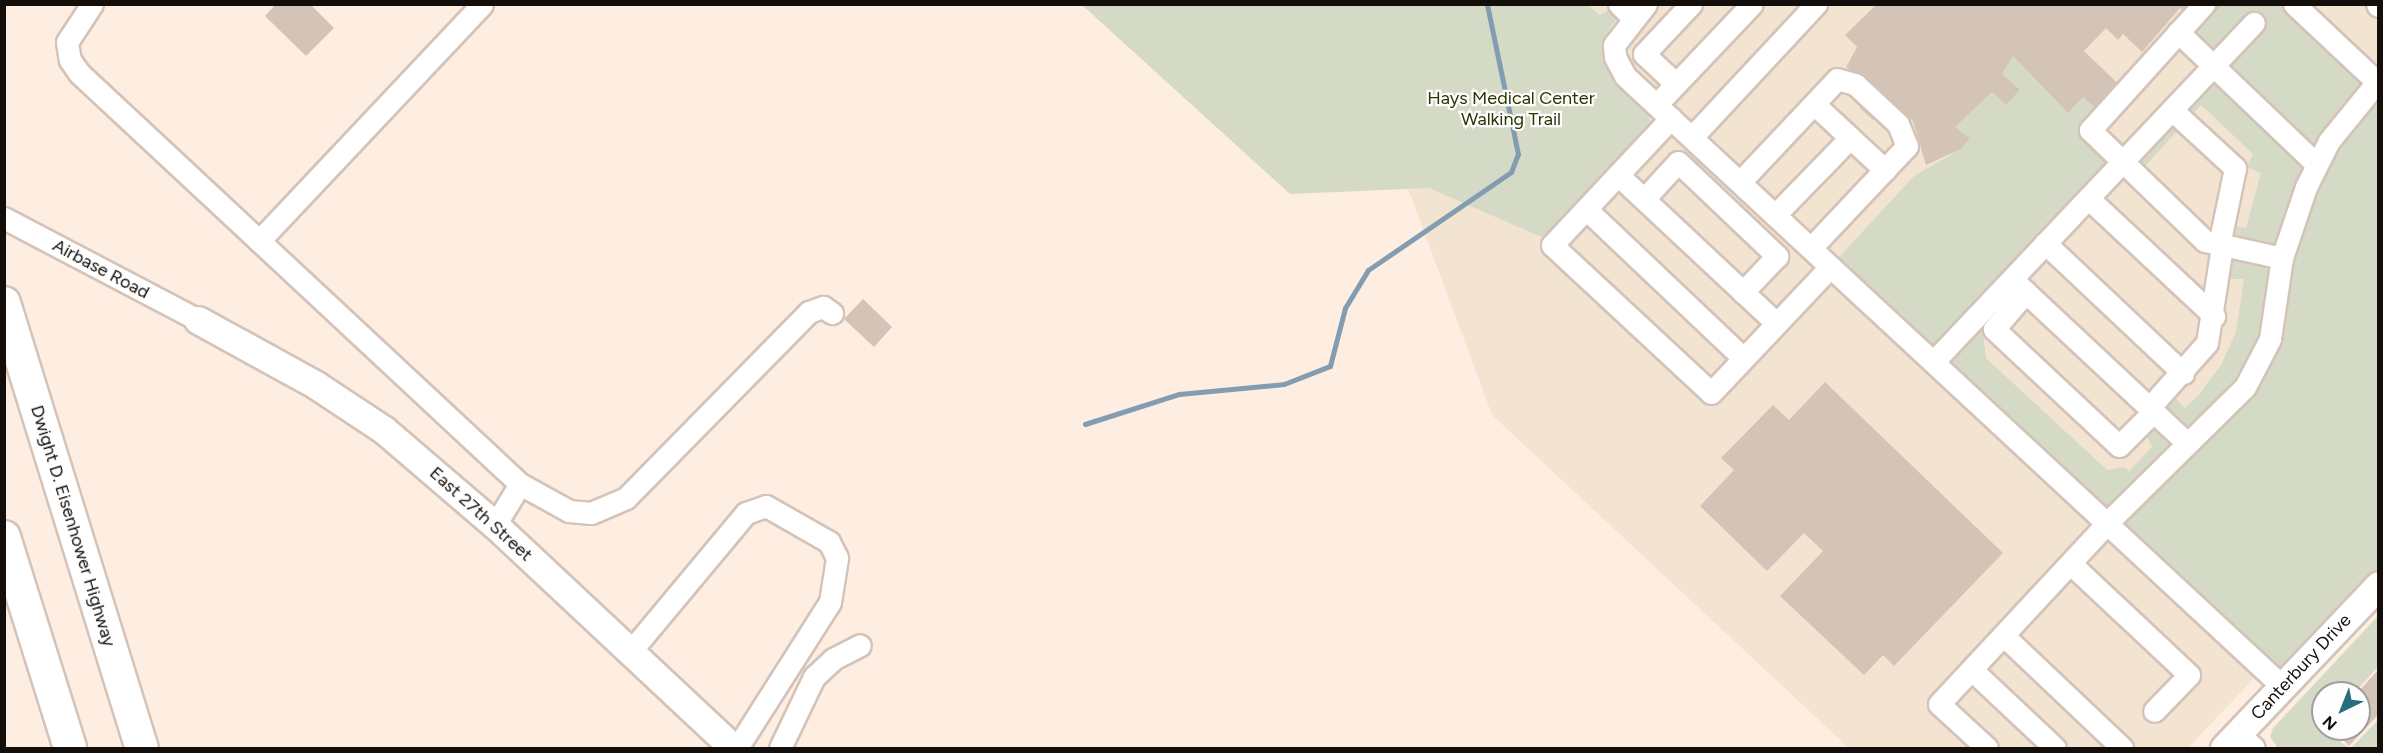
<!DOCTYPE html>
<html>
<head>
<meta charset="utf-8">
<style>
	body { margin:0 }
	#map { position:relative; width:2383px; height:753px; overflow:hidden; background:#feede1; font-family:Figtree,sans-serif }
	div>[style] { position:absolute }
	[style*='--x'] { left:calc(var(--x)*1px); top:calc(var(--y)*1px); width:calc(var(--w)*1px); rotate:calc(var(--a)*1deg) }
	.medical>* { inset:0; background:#f3e4d1 }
	.green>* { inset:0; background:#d4dac5 }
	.stream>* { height:5px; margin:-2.5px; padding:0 2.5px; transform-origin:2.5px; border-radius:2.5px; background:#829cb2 }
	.building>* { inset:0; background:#d4c4b8 }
	.roads { filter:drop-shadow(2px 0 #d4c3b8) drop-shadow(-2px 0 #d4c3b8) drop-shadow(0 2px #d4c3b8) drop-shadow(0 -2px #d4c3b8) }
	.minor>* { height:21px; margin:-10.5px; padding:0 10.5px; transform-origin:10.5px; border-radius:10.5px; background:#fff }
	.major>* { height:27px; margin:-13.5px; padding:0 13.5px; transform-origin:13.5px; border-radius:13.5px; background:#fff }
	.highway>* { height:32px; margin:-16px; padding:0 16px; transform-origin:16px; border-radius:16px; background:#fff }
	span { translate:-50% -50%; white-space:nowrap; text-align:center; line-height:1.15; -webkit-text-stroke:4.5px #fefefe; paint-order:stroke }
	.park-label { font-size:18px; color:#2a3400 }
	.street-label { font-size:18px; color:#140e0a }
	.frame { position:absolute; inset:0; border:6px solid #140e0a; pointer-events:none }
	.north { position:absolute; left:2311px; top:681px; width:60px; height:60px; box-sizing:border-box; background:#fefefe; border:2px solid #a09e9c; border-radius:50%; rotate:223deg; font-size:16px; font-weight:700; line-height:24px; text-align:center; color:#140e0a }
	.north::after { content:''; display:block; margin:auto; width:21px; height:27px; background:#276e7c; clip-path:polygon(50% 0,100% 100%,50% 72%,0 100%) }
</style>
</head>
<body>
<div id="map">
	<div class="medical">
		<i style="clip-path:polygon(1340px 5px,2378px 5px,2378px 547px,2188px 748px,1849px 748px,1492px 415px)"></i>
	</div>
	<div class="green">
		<i style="clip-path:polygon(1588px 4px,1599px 15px,1613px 8px,1619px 15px,1604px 37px,1603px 56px,1613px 74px,1648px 110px,1650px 123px,1546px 239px,1429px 188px,1290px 194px,1082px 5px)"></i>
		<i style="clip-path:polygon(evenodd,2204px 5px,2294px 5px,2378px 81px,2378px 586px,2283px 687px,1830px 267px,1914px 176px,1961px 149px,1970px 138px,1955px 127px,1992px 92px,2006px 105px,2020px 90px,2002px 74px,2013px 56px,2068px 113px,2083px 97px,2102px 114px,2093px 123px,2121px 163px,2213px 66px,2178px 32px,2204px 5px,2201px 105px,2253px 154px,2247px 167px,2261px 173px,2246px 228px,2231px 225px,2226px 279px,2244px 279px,2236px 332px,2221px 365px,2199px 395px,2185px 408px,2174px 397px,2157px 415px,2146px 434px,2152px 447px,2129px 471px,2123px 467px,2107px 470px,1986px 358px,1983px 333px,2024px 290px,2012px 278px,2122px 163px,2136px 176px,2201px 105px)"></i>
		<i style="clip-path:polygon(2378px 616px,2378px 667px,2354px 693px,2323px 693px,2323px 729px,2349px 748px,2278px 748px,2270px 737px,2273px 728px)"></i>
		<i style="clip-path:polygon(2378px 720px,2378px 748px,2351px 748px)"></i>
	</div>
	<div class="stream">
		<i style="--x:1085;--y:424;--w:99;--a:-17.7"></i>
		<i style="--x:1179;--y:394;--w:105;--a:-5.4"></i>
		<i style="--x:1284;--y:384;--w:49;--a:-21.4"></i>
		<i style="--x:1330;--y:366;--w:60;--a:-75.5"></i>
		<i style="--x:1345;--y:308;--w:44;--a:-58.8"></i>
		<i style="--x:1368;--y:270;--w:173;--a:-34.4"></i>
		<i style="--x:1511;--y:172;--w:19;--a:-69"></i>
		<i style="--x:1518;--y:154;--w:153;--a:-101.7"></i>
	</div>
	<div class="building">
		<i style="clip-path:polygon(276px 4px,310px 4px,334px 28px,306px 56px,265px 16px)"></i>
		<i style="clip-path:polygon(1877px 4px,2219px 4px,2221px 6px,2200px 26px,2180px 8px,2142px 52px,2123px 34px,2118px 40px,2106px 28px,2084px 51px,2130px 95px,2107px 118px,2083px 97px,2068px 113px,2013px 56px,2002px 74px,2020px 90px,2006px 105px,1992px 92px,1955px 127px,1970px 138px,1961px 149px,1926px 165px,1913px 121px,1892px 101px,1873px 120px,1859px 107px,1878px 88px,1846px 67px,1857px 47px,1845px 35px)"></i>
		<i style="clip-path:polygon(863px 299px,892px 327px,874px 347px,844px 319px)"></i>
		<i style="clip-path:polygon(1825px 382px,2003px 553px,1894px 666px,1883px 655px,1864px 675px,1780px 596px,1823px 551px,1804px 533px,1767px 571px,1700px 506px,1734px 470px,1721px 458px,1773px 405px,1789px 420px)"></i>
		<i style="clip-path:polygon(2378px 670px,2378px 715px,2349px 746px,2331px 729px,2359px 729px,2357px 693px)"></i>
	</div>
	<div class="roads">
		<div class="minor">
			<i style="--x:92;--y:4;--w:45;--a:123.3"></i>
			<i style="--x:67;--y:42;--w:18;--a:81"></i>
			<i style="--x:70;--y:60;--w:16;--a:55"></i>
			<i style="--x:79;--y:73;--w:603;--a:42.98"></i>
			<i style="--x:520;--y:484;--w:56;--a:28.9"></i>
			<i style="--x:569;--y:511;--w:22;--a:5"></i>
			<i style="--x:591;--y:513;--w:38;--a:-23"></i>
			<i style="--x:626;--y:498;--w:261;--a:-45.5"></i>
			<i style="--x:809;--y:312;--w:15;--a:-20"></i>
			<i style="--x:823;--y:307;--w:11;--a:34"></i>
			<i style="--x:1619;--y:4;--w:20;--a:45"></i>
			<i style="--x:1646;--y:4;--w:52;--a:128"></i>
			<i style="--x:1614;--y:45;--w:12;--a:85"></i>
			<i style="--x:1615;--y:57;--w:21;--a:62"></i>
			<i style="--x:1625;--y:76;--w:898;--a:42.88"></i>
			<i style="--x:2204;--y:4;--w:170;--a:132.1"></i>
			<i style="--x:2090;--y:130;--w:160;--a:44"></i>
			<i style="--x:2205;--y:241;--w:79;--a:12.4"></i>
			<i style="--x:2294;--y:4;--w:114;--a:43.2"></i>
			<i style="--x:2377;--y:4;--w:2;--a:63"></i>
			<i style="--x:2178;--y:32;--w:191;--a:43.7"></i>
			<i style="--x:1676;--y:84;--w:44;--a:-136.8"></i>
			<i style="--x:1644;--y:54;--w:69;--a:-46.8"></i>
			<i style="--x:1814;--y:104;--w:97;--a:42.9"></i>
			<i style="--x:1656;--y:105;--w:139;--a:-46.5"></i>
			<i style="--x:2172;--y:110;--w:86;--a:42.6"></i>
			<i style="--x:2235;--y:168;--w:79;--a:101.7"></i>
			<i style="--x:1671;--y:118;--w:174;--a:133.1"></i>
			<i style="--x:1552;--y:245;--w:217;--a:42.9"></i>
			<i style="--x:1711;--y:393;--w:173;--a:-46.6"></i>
			<i style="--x:1692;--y:137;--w:182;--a:-47"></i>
			<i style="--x:1618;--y:175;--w:216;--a:43.1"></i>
			<i style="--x:1740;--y:182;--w:141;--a:-46.7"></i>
			<i style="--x:1837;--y:79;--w:19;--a:16"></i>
			<i style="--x:1855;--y:84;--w:59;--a:42.9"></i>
			<i style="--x:1898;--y:124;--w:24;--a:68"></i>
			<i style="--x:1907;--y:146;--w:140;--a:133.3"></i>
			<i style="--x:2088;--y:198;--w:173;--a:43.1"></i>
			<i style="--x:1644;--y:199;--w:50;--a:-47.4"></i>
			<i style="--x:1678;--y:162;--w:137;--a:43.5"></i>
			<i style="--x:1777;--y:256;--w:50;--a:133.4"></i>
			<i style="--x:1586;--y:209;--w:216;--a:43.5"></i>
			<i style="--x:1775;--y:215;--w:107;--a:-45.8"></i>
			<i style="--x:4;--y:218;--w:219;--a:27.7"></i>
			<i style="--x:259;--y:241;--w:325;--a:-46.7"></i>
			<i style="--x:2045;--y:243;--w:190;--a:43.3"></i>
			<i style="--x:2017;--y:284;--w:233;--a:43.1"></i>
			<i style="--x:2026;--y:292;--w:49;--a:130.9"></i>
			<i style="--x:1994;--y:329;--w:171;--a:43.1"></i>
			<i style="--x:2119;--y:446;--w:48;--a:-45"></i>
			<i style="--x:1935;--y:360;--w:464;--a:-46.6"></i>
			<i style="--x:2149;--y:408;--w:87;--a:-48.3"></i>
			<i style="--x:2207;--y:343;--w:98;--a:-81.2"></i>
			<i style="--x:495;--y:525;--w:48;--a:-58.6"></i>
			<i style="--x:2071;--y:564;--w:162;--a:43.2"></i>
			<i style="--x:2189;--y:675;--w:50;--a:134.2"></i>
			<i style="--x:2004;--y:636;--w:163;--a:43.5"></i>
			<i style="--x:630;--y:652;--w:181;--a:-50.2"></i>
			<i style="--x:746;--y:513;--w:21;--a:-19"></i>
			<i style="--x:766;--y:506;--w:73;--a:29.7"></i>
			<i style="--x:829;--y:542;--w:18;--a:63"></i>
			<i style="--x:837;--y:558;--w:45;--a:99"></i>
			<i style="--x:830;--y:602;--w:173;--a:122.5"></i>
			<i style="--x:1972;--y:670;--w:114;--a:43.2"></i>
			<i style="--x:2238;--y:734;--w:21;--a:41"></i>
			<i style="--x:780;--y:748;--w:79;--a:-64.4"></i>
			<i style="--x:814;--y:677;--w:26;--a:-43"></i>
			<i style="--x:833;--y:659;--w:30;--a:-27"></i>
			<i style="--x:1987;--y:748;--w:65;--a:-137.5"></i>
			<i style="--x:1939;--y:704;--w:248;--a:-47.1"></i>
			<i style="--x:2108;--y:522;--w:192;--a:-44.6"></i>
			<i style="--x:2245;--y:387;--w:54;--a:-62.5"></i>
			<i style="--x:2270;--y:339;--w:82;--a:-81.6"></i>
			<i style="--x:2282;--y:258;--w:75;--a:-71.3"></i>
			<i style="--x:2306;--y:187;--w:51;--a:-63.4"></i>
			<i style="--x:2329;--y:141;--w:77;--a:-50.8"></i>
		</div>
		<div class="major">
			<i style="--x:198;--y:320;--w:135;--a:28.8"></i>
			<i style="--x:316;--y:385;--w:82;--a:33.5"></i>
			<i style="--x:384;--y:430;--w:146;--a:40.6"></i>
			<i style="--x:495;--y:525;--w:326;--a:43.1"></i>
			<i style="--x:2224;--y:748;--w:224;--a:-46.5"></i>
		</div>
		<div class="highway">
			<i style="--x:4;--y:303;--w:466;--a:72.8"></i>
			<i style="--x:4;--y:537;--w:221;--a:72.6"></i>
		</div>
	</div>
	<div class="park-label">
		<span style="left:1511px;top:109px">Hays Medical Center<br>Walking Trail</span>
	</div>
	<div class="street-label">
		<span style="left:101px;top:269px;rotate:28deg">Airbase Road</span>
		<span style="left:481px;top:514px;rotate:42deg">East 27th Street</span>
		<span style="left:73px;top:526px;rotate:73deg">Dwight D. Eisenhower Highway</span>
		<span style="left:2301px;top:667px;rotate:-47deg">Canterbury Drive</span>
	</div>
	<div class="frame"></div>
	<div class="north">N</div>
</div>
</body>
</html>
